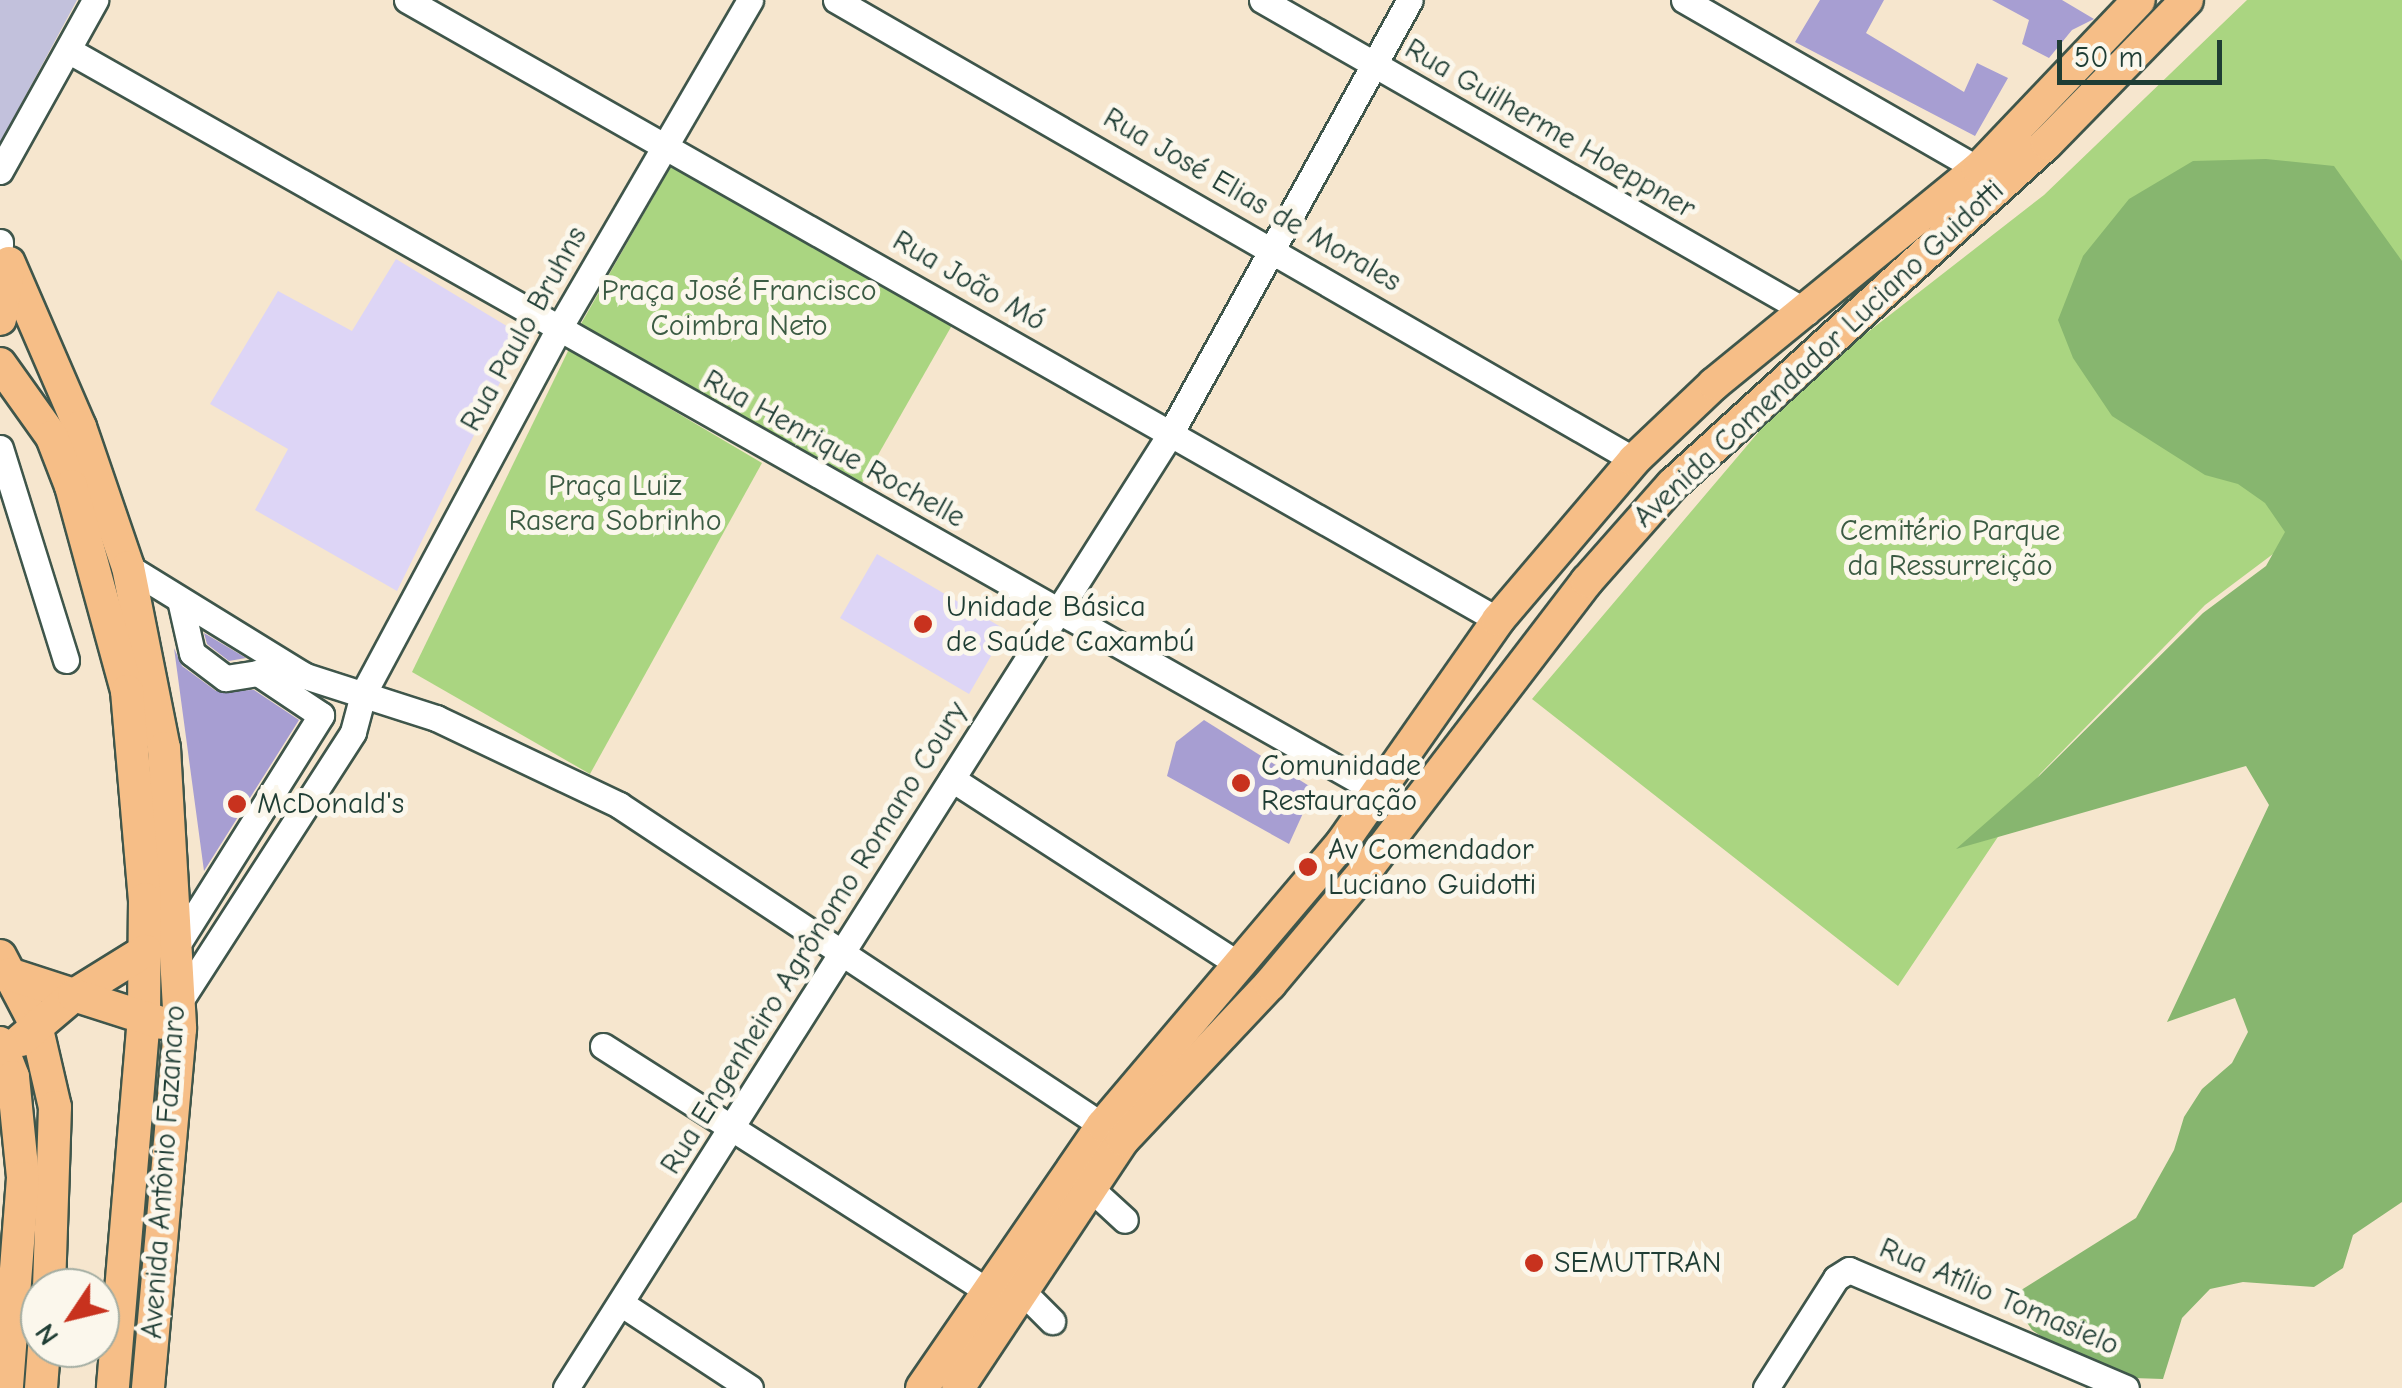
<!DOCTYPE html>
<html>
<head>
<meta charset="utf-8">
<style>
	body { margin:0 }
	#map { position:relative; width:2402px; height:1388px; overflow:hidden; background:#f6e6ce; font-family:"Comic Neue",sans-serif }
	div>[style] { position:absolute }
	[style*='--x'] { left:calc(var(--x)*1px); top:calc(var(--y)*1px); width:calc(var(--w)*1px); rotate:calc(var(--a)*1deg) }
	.built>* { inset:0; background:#ddd5f6 }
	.industrial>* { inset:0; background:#c2c1dc }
	.green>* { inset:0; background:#aad581 }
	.forest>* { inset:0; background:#87b66f }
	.building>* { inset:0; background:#a79ed2 }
	.roads { filter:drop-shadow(2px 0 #3f564b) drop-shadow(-2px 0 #3f564b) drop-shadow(0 2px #3f564b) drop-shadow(0 -2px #3f564b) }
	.minor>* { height:25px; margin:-12.5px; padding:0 12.5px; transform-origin:12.5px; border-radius:12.5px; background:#fff }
	.major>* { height:32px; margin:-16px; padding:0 16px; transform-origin:16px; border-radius:16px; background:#f6be87 }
	.dots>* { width:28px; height:28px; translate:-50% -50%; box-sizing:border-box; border:5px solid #fbf7ec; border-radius:50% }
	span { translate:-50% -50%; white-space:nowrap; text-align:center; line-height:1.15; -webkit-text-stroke:10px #fbf7ec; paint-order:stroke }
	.street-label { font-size:30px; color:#1f3d34 }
	.park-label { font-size:30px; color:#3b5b43 }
	.poi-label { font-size:30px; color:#1f3d34 }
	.left { translate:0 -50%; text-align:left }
	.north { position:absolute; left:20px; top:1268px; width:100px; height:100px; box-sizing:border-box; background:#fbf7ec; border:2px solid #a3ada2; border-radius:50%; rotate:235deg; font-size:28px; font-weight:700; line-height:40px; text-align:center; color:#1f3d34 }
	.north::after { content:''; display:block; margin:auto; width:35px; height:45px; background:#c8321e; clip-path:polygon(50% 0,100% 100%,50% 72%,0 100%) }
	.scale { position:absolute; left:2057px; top:40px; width:165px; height:45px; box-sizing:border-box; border:5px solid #1f3d34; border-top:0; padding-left:12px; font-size:30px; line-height:35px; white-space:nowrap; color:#1f3d34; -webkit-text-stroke:8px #fbf7ec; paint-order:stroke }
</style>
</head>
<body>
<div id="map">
	<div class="built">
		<i style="clip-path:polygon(396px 259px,523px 336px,397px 591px,255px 510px,288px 449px,210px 404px,278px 291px,352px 331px)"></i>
		<i style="clip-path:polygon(877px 554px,1006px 630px,969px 694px,840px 618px)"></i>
	</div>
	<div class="industrial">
		<i style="clip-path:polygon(0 0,77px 0,0 143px)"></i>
	</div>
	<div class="green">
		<i style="clip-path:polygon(2247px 0,2402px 0,2402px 457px,2205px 605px,2040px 774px,1898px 986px,1532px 699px,1796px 388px,2044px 195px)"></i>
		<i style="clip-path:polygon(675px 159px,955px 320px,858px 490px,578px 329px)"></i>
		<i style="clip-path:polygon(569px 349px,762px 463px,590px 774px,412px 672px)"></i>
	</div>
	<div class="forest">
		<i style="clip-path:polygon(2266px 159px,2334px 166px,2402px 261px,2402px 1202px,2353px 1235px,2343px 1268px,2314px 1287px,2243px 1282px,2210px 1289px,2182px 1318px,2163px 1379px,2133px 1378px,2097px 1371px,2063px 1351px,2032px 1330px,2010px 1297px,2136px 1218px,2174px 1150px,2184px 1117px,2202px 1089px,2232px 1063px,2248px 1032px,2235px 998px,2167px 1022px,2269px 805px,2246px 766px,1956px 849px,2038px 777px,2203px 613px,2266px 566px,2285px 532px,2265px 503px,2238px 484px,2205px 475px,2112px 416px,2073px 358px,2058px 320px,2083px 256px,2129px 199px,2193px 161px)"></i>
	</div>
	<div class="building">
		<i style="clip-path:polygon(1820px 0,1884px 0,1866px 33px,1964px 92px,1977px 63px,2008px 78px,1975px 136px,1795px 42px)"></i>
		<i style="clip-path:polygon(1992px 0,2062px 0,2094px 19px,2072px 30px,2049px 58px,2022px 44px,2029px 20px)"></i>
		<i style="clip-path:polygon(204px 633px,246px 658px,229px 661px,207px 644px)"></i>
		<i style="clip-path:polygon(174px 648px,182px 666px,216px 691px,254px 690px,299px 720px,204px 871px)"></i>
		<i style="clip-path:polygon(1204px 720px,1314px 789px,1289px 844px,1167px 776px,1176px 742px)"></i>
	</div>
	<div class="roads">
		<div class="minor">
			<i style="--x:407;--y:0;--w:1255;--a:29.61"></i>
			<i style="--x:836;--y:0;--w:921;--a:29.96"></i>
			<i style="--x:1262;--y:0;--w:628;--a:29.79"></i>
			<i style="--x:1684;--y:0;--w:339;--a:29.9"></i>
			<i style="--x:1978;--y:169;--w:16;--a:50"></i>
			<i style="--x:68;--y:50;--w:1506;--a:29.51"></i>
			<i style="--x:1379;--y:792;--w:39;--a:38"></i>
			<i style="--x:0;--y:171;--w:196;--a:-60.9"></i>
			<i style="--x:0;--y:242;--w:3;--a:90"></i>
			<i style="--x:0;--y:448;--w:222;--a:72.7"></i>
			<i style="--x:128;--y:567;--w:208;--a:31.6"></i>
			<i style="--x:305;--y:676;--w:138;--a:17.8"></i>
			<i style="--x:436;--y:718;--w:203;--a:25.4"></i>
			<i style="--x:619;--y:805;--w:595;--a:33.56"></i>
			<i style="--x:952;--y:779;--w:343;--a:32.9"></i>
			<i style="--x:175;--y:948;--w:275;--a:-57.9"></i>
			<i style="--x:321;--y:715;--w:76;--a:-146.3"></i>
			<i style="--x:258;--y:673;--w:33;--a:171"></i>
			<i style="--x:225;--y:678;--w:41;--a:-142.9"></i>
			<i style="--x:192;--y:653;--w:50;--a:-102.7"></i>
			<i style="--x:178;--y:1004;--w:323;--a:-57.2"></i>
			<i style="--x:353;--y:732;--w:39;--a:-75"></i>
			<i style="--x:363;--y:694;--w:413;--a:-61.8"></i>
			<i style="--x:558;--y:330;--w:382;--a:-59.8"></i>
			<i style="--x:603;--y:1046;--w:456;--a:32.5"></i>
			<i style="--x:1090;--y:1188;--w:47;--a:42.4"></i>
			<i style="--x:1019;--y:1288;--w:47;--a:45"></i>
			<i style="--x:622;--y:1304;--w:153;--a:33.3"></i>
			<i style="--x:566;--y:1388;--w:1127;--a:-57.65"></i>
			<i style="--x:1169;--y:436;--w:498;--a:-61.1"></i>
			<i style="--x:1766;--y:1388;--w:130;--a:-57.5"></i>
			<i style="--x:1836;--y:1278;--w:15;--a:-32"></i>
			<i style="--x:1849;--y:1270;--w:301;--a:23.1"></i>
		</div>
		<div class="major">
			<i style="--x:9;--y:263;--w:179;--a:66.6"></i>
			<i style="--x:80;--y:427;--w:148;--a:71.1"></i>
			<i style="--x:128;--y:567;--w:185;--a:78.8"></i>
			<i style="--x:164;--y:748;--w:281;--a:86.7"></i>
			<i style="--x:180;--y:1029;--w:360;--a:95.1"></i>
			<i style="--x:0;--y:319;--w:53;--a:-80.2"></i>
			<i style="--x:0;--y:364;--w:90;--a:54.5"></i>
			<i style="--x:52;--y:437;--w:53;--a:68.8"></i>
			<i style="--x:71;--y:486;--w:213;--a:74.7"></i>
			<i style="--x:127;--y:691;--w:209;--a:85.1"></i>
			<i style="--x:145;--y:899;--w:118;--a:90.5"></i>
			<i style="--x:144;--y:1017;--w:372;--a:94.8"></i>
			<i style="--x:0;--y:956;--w:78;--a:62.4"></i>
			<i style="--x:36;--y:1025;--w:84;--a:77"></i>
			<i style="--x:55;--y:1107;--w:181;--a:91.9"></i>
			<i style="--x:9;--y:974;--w:68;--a:17.9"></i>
			<i style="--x:74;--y:995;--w:84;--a:-31.8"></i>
			<i style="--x:21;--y:1040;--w:70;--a:-40.3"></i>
			<i style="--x:74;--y:995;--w:91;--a:17.8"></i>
			<i style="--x:0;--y:1043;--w:36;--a:69"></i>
			<i style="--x:13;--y:1077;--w:101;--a:84.3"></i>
			<i style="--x:23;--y:1178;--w:211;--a:94.4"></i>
			<i style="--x:41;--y:1388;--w:40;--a:-85.7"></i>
			<i style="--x:922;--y:1388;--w:319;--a:-55.5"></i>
			<i style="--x:1103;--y:1125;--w:370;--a:-49.7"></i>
			<i style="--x:1342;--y:843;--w:272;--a:-55"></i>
			<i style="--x:1498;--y:620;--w:210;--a:-49.6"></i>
			<i style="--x:1634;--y:460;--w:110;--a:-43.5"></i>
			<i style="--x:1714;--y:384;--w:340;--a:-39.2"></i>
			<i style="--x:1978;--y:169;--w:233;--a:-46.4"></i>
			<i style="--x:958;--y:1388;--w:298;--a:-56.4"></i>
			<i style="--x:1123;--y:1140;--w:214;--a:-46.7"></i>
			<i style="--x:1270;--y:984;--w:154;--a:-50"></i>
			<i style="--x:1369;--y:866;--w:359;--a:-52.6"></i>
			<i style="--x:1587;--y:581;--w:128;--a:-48.5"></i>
			<i style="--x:1672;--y:485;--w:508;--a:-42.36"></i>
			<i style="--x:2047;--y:143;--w:200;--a:-45.6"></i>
		</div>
	</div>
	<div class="dots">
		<i style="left:923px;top:624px;background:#c8321e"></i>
		<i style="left:1241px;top:783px;background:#c8321e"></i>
		<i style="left:237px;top:804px;background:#c8321e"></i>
		<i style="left:1308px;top:867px;background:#c8321e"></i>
		<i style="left:1534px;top:1263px;background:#c8321e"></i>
	</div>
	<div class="street-label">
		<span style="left:1550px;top:129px;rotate:30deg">Rua Guilherme Hoeppner</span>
		<span style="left:1252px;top:200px;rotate:30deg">Rua José Elias de Morales</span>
		<span style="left:969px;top:281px;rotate:30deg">Rua João Mó</span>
		<span style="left:524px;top:329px;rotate:-61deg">Rua Paulo Bruhns</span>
		<span style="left:1819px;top:354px;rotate:-43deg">Avenida Comendador Luciano Guidotti</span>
		<span style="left:834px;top:449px;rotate:29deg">Rua Henrique Rochelle</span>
		<span style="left:814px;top:938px;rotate:-58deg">Rua Engenheiro Agrônomo Romano Coury</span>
		<span style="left:164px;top:1172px;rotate:-86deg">Avenida Antônio Fazanaro</span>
		<span style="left:1999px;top:1297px;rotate:23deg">Rua Atílio Tomasielo</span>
	</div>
	<div class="park-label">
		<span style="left:739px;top:308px">Praça José Francisco<br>Coimbra Neto</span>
		<span style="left:615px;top:503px">Praça Luiz<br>Rasera Sobrinho</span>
		<span style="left:1950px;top:548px">Cemitério Parque<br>da Ressurreição</span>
	</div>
	<div class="poi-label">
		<span class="left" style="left:946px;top:624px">Unidade Básica<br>de Saúde Caxambú</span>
		<span class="left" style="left:1261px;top:783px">Comunidade<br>Restauração</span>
		<span class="left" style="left:257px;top:804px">McDonald's</span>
		<span class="left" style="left:1328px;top:867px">Av Comendador<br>Luciano Guidotti</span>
		<span class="left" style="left:1554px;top:1263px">SEMUTTRAN</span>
	</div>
	<div class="north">N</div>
	<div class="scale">50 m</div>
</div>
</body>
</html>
